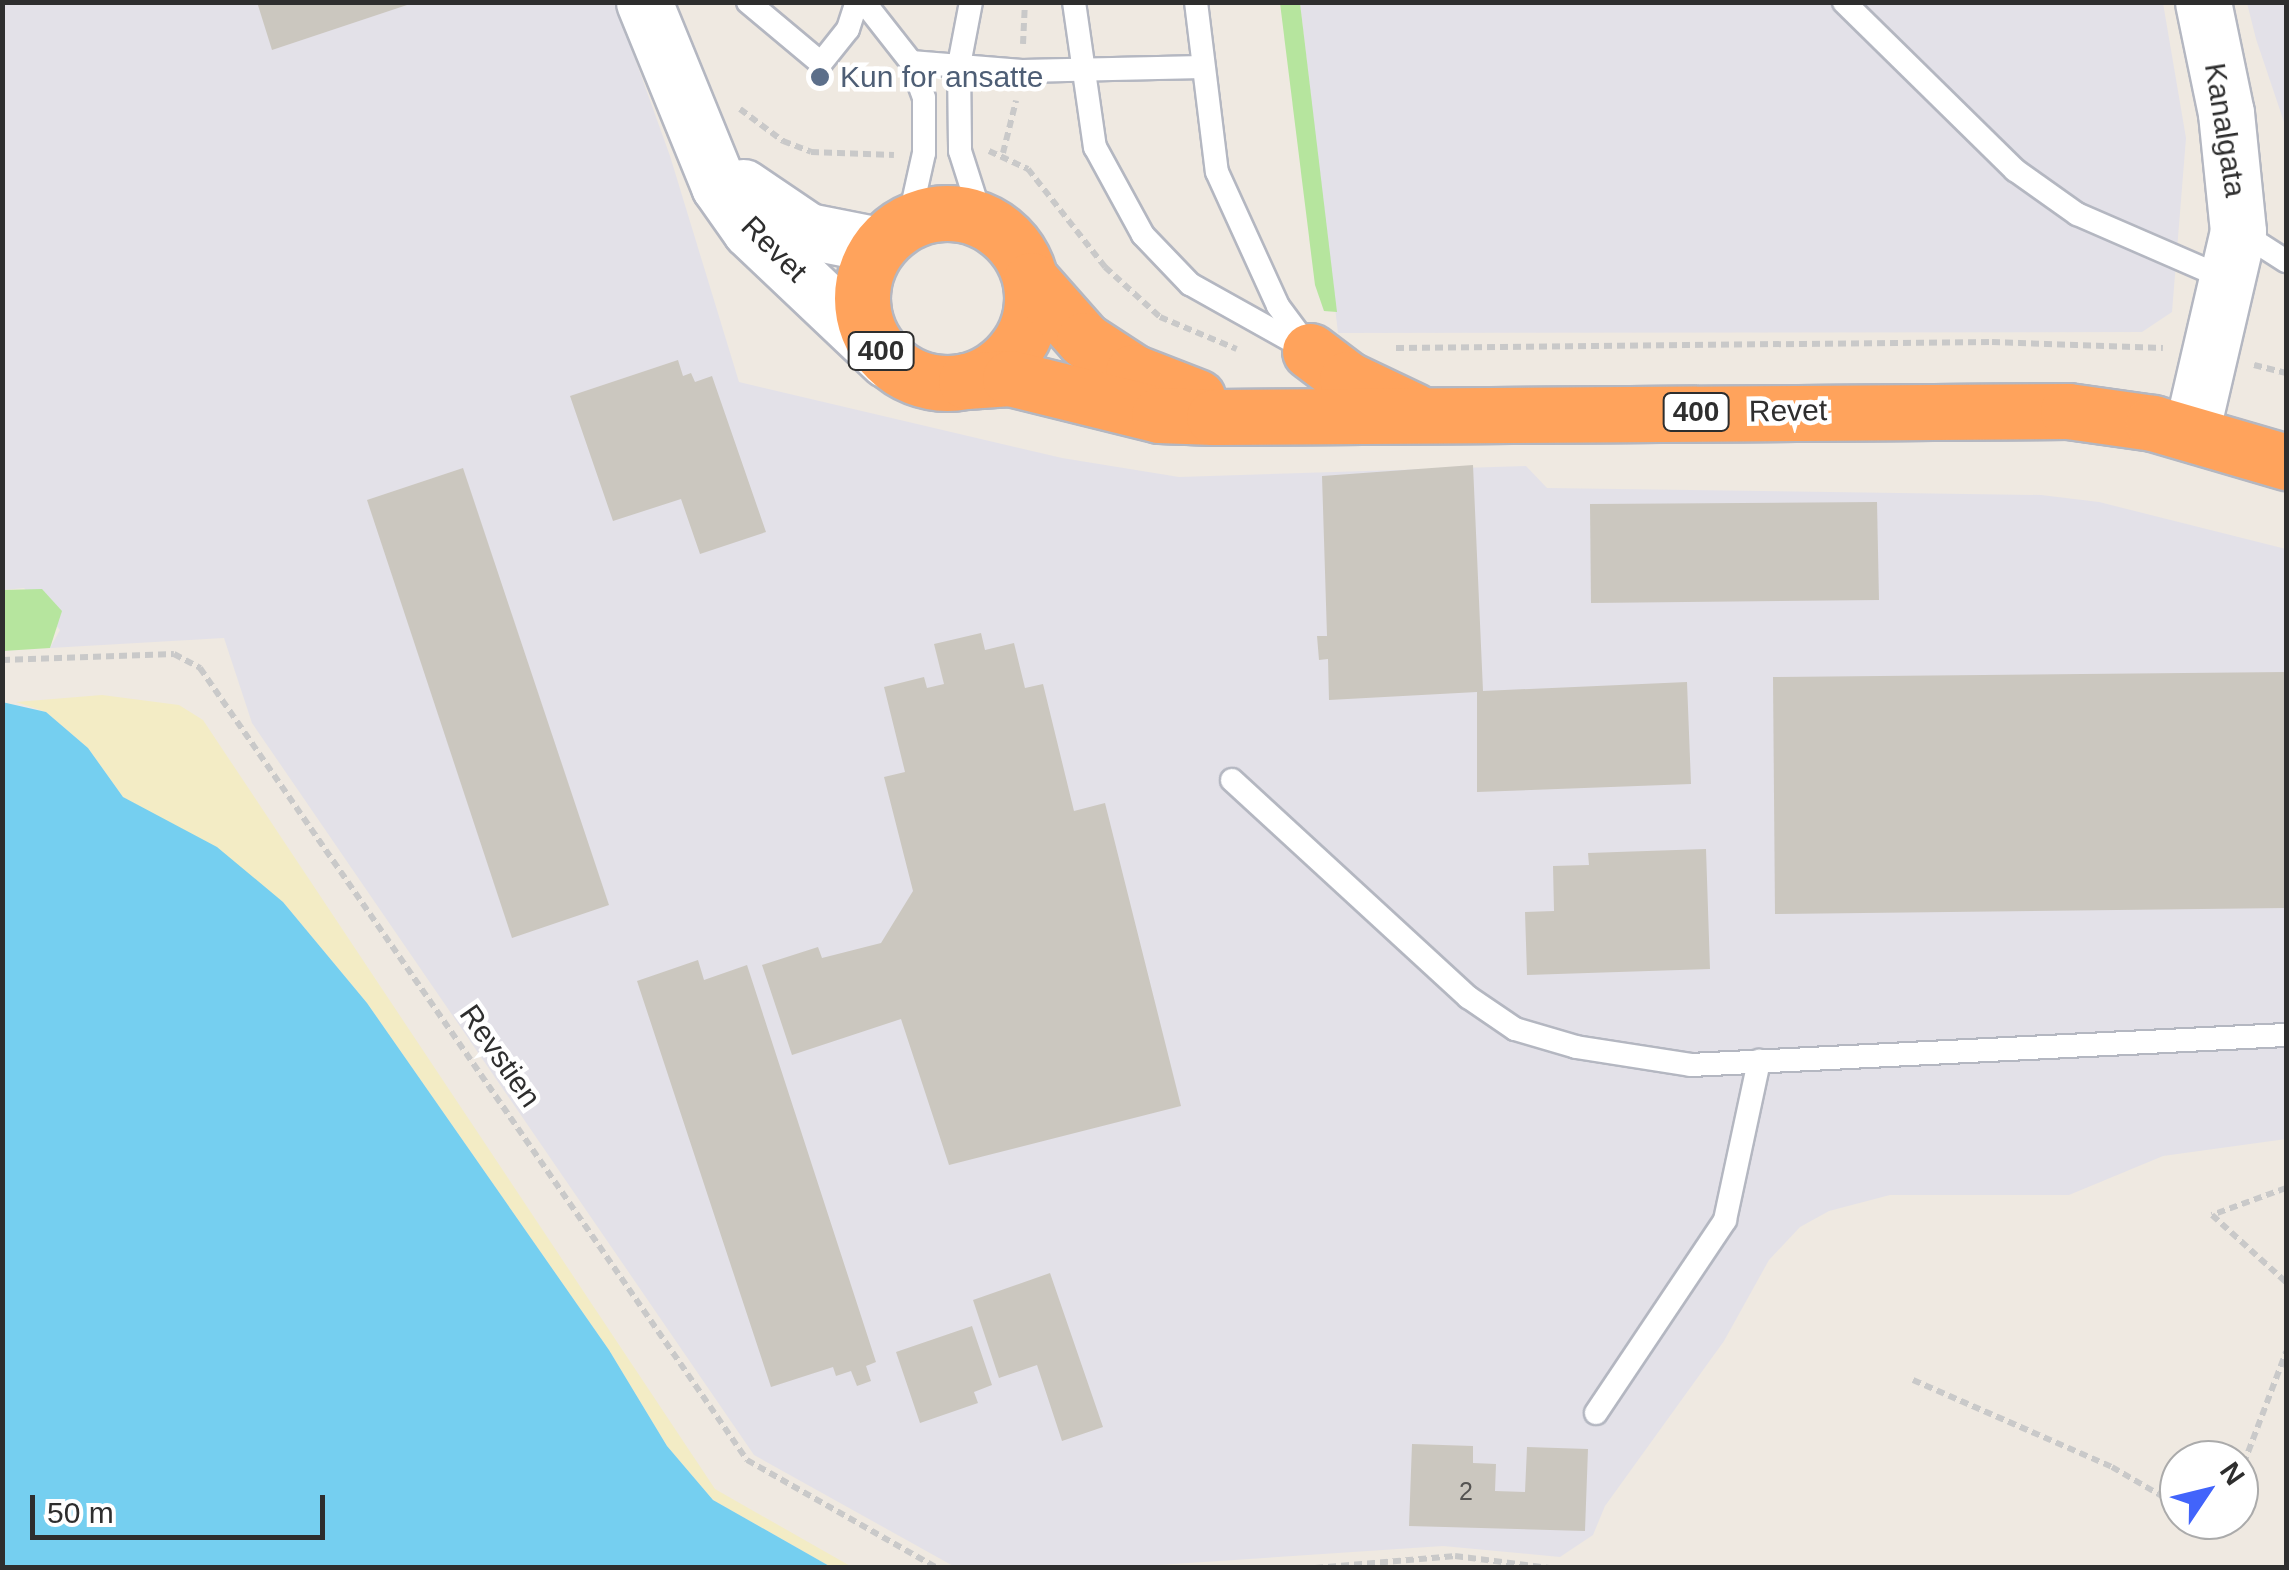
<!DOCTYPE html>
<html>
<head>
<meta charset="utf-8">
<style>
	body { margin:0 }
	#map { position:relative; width:2289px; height:1570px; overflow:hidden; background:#efe9e1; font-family:Helvetica,sans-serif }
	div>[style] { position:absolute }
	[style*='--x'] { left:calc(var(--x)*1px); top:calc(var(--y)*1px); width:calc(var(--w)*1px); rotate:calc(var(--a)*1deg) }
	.industrial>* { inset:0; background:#e3e1e8 }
	.green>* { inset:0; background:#b6e59e }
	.sand>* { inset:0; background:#f3ecc5 }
	.water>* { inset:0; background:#75cff0 }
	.building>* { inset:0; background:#cbc7bf }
	.path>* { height:6px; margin-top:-3px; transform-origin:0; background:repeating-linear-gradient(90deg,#c9c9c9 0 8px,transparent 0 13px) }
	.roads { filter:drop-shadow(2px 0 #b4b7c1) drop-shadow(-2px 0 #b4b7c1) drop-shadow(0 2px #b4b7c1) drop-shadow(0 -2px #b4b7c1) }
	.lane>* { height:22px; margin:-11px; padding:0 11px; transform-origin:11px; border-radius:11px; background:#fff }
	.secondary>* { height:55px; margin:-27.5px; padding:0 27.5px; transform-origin:27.5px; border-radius:27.5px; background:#fff }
	.highway>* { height:55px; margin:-27.5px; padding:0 27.5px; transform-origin:27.5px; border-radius:27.5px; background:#ffa35c }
	.highway>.ring { margin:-27.5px; padding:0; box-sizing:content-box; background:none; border:55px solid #ffa35c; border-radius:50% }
	.dots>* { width:28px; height:28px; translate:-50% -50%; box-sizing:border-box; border:5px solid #fff; border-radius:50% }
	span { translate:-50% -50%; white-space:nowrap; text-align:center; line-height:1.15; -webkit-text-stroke:9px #fff; paint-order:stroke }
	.number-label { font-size:25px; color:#555452 }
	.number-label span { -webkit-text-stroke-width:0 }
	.shield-label span { padding:2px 8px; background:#fff; border:2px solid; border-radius:8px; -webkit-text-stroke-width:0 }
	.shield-label { font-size:28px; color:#2e2e2e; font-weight:700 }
	.service-label { font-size:30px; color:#4e5e75 }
	.left { translate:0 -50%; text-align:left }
	.street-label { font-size:30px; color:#2e2e2e }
	.frame { position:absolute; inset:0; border:5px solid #2e2e2e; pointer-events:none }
	.north { position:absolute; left:2159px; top:1440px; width:100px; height:100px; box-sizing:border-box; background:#fff; border:2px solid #ababab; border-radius:50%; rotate:55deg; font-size:28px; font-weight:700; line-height:40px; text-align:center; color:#2e2e2e }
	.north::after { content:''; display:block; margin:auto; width:35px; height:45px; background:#4264fb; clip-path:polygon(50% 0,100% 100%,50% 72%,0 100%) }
	.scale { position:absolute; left:30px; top:1495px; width:295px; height:45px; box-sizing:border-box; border:5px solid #2e2e2e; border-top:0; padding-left:12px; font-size:30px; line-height:35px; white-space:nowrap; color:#2e2e2e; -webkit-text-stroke:8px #fff; paint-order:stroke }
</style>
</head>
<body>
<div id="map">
	<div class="industrial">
		<i style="clip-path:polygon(3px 3px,615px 3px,670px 156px,739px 382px,1062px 458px,1179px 477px,1526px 466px,1547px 488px,2041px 495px,2099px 502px,2286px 549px,2286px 1139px,2163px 1156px,2069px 1195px,1890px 1195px,1829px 1211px,1800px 1227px,1769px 1260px,1724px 1341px,1605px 1506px,1593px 1535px,1560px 1557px,1443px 1546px,1128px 1567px,955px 1567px,754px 1455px,252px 723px,224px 638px,50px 648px,60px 630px,24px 588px,3px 590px)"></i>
		<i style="clip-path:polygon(1300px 3px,2163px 3px,2186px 138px,2172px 312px,2142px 332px,1338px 333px)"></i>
		<i style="clip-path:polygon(2247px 3px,2286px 3px,2286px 128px,2256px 39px)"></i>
	</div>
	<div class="green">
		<i style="clip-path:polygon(1280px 3px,1300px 3px,1337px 312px,1324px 311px,1315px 285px)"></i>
		<i style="clip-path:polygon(42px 589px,62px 611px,50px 648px,3px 651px,3px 590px)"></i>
	</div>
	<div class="sand">
		<i style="clip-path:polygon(102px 695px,179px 705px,203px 720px,715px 1489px,852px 1567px,831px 1567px,713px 1500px,667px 1446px,609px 1350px,367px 1003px,283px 902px,123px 797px,88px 748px,46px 712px,16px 702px)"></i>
	</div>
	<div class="water">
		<i style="clip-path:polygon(2px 702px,46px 712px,88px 748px,123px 797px,217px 847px,283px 902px,367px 1003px,609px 1350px,667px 1446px,713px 1500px,831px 1567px,3px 1567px)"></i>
	</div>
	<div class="building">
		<i style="clip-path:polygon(257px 2px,406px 2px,407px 5px,272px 50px)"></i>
		<i style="clip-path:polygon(678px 360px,683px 376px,691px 373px,695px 382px,712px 376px,766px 532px,700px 554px,681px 499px,613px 521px,570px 396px)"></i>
		<i style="clip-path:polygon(1473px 465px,1483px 691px,1687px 682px,1691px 784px,1477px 792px,1477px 692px,1329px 700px,1328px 659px,1319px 660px,1317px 636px,1327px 636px,1322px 476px)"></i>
		<i style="clip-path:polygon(463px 468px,609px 905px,512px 938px,367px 500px)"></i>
		<i style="clip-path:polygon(1877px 502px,1879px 600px,1591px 603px,1590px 504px)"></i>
		<i style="clip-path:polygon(981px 633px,985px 650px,1014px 643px,1025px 688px,1043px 684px,1074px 811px,1105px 803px,1181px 1106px,949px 1165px,901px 1019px,792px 1055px,762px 965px,818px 947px,822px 958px,881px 943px,913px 891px,884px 777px,905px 772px,884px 687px,924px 677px,927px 688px,944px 684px,934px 644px)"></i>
		<i style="clip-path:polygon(2286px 672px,2286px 908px,1775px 914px,1773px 677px)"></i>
		<i style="clip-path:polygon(1706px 849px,1710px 969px,1527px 975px,1525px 912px,1554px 911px,1553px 866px,1589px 865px,1588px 853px)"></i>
		<i style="clip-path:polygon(698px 960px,704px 980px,747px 965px,876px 1362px,866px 1366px,871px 1381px,857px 1386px,851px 1371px,836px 1376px,833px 1367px,771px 1387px,637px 981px)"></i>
		<i style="clip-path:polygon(1050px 1273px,1103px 1427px,1062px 1441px,1037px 1365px,999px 1378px,973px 1300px)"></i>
		<i style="clip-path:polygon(972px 1326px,992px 1385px,974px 1392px,978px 1403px,920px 1423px,896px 1352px)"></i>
		<i style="clip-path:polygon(1412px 1444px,1473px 1446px,1473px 1463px,1496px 1464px,1495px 1491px,1525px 1492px,1527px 1447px,1588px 1449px,1585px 1531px,1409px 1526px)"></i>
	</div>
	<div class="path">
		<i style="--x:1023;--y:44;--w:42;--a:-87.3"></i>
		<i style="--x:740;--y:109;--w:54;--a:36.7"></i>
		<i style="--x:783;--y:141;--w:30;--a:21"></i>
		<i style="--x:811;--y:152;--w:83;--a:2.1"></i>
		<i style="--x:989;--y:151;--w:43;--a:24.8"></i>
		<i style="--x:1028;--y:169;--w:125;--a:51.8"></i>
		<i style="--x:1105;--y:267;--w:74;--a:42.3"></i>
		<i style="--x:1160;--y:317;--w:83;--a:22.6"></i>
		<i style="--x:1003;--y:153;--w:54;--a:-76"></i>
		<i style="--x:1396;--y:348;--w:596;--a:-0.58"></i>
		<i style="--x:1992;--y:342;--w:171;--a:2"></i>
		<i style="--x:2254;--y:365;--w:33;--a:14"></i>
		<i style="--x:2;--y:660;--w:172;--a:-2"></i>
		<i style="--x:174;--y:654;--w:30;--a:28"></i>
		<i style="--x:200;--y:668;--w:963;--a:55.37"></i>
		<i style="--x:747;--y:1460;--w:219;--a:29.6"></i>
		<i style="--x:2286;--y:1188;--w:79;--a:160"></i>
		<i style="--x:2212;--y:1215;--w:100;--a:42.2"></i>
		<i style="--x:1913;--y:1380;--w:217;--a:23.6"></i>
		<i style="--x:2112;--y:1467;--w:78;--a:30.2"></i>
		<i style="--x:2239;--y:1476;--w:133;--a:-69.2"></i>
		<i style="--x:2203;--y:1520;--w:21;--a:29"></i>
		<i style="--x:2221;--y:1530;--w:10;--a:-73"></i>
		<i style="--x:1315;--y:1568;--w:141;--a:-4.9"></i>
		<i style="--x:1455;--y:1556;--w:95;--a:7.3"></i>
	</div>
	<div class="roads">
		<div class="lane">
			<i style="--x:748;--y:2;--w:95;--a:39.9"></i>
			<i style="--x:821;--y:63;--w:43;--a:-51.5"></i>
			<i style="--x:848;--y:29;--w:28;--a:-72"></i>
			<i style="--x:864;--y:2;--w:76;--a:51.9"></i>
			<i style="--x:911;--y:62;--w:38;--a:70"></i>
			<i style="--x:924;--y:98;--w:55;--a:90"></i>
			<i style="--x:924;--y:153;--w:69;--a:102.6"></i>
			<i style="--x:971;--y:2;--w:64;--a:100.8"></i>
			<i style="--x:959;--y:65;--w:86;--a:89.3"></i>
			<i style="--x:960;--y:151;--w:72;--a:72.3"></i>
			<i style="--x:1074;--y:2;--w:147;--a:81.8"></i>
			<i style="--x:1095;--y:147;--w:100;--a:61.4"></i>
			<i style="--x:1143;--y:235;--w:68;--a:46.2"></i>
			<i style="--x:1190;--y:284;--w:137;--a:29.2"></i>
			<i style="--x:1196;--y:2;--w:171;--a:83"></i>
			<i style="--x:1217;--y:172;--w:147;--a:65.5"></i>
			<i style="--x:1278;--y:306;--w:49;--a:53.4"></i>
			<i style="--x:1844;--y:2;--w:240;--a:44.5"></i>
			<i style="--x:2015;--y:170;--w:76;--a:35.4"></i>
			<i style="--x:2077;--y:214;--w:166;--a:23.5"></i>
			<i style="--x:911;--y:62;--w:111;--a:4.6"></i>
			<i style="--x:1022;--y:71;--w:181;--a:-1.3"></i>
			<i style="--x:2239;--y:231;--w:56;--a:32.6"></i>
			<i style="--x:1232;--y:780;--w:321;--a:42.6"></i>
			<i style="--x:1468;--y:997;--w:57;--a:34.2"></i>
			<i style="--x:1515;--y:1029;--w:64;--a:16.4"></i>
			<i style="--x:1576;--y:1047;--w:116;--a:8.9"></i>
			<i style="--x:1691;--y:1065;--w:596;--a:-2.89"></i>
			<i style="--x:1596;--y:1413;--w:232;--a:-56.2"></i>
			<i style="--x:1725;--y:1220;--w:163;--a:-77.9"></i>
		</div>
		<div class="secondary">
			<i style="--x:644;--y:2;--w:199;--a:67.8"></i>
			<i style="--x:719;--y:186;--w:54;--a:54.8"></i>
			<i style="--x:750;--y:230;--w:189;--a:43.5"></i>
			<i style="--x:743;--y:187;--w:78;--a:34.1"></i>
			<i style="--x:808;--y:231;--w:72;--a:11.2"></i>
			<i style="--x:2191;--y:433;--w:207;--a:-76.9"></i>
			<i style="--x:2238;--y:231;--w:119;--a:-95.8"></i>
			<i style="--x:2226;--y:113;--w:113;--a:-101.7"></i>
		</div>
		<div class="highway">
			<i class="ring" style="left:862px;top:213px;width:115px;height:115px"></i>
			<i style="--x:1031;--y:280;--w:80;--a:48.5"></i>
			<i style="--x:1084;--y:340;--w:59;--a:33.1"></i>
			<i style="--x:1133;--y:372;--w:69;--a:21.3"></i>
			<i style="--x:1310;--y:351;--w:46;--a:37.1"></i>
			<i style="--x:1347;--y:379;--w:74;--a:25.5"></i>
			<i style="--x:966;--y:381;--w:44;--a:-3.9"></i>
			<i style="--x:1010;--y:378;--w:154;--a:13.9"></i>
			<i style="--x:1159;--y:415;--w:55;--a:2.1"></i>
			<i style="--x:1214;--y:417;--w:854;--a:-0.4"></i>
			<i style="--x:2068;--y:411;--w:86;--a:8"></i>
			<i style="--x:2153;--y:423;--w:139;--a:16.3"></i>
		</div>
	</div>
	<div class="dots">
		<i style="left:820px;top:77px;background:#5c6f8a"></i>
	</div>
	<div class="number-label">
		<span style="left:1466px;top:1491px">2</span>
	</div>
	<div class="shield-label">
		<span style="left:881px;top:351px">400</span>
		<span style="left:1696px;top:412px">400</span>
	</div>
	<div class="service-label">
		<span class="left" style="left:840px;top:77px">Kun for ansatte</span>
	</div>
	<div class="street-label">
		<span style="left:2225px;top:130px;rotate:81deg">Kanalgata</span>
		<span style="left:774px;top:249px;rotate:45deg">Revet</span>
		<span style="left:1788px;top:411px;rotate:-1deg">Revet</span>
		<span style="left:500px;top:1056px;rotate:55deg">Revstien</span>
	</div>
	<div class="frame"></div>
	<div class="north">N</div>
	<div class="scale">50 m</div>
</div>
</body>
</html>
